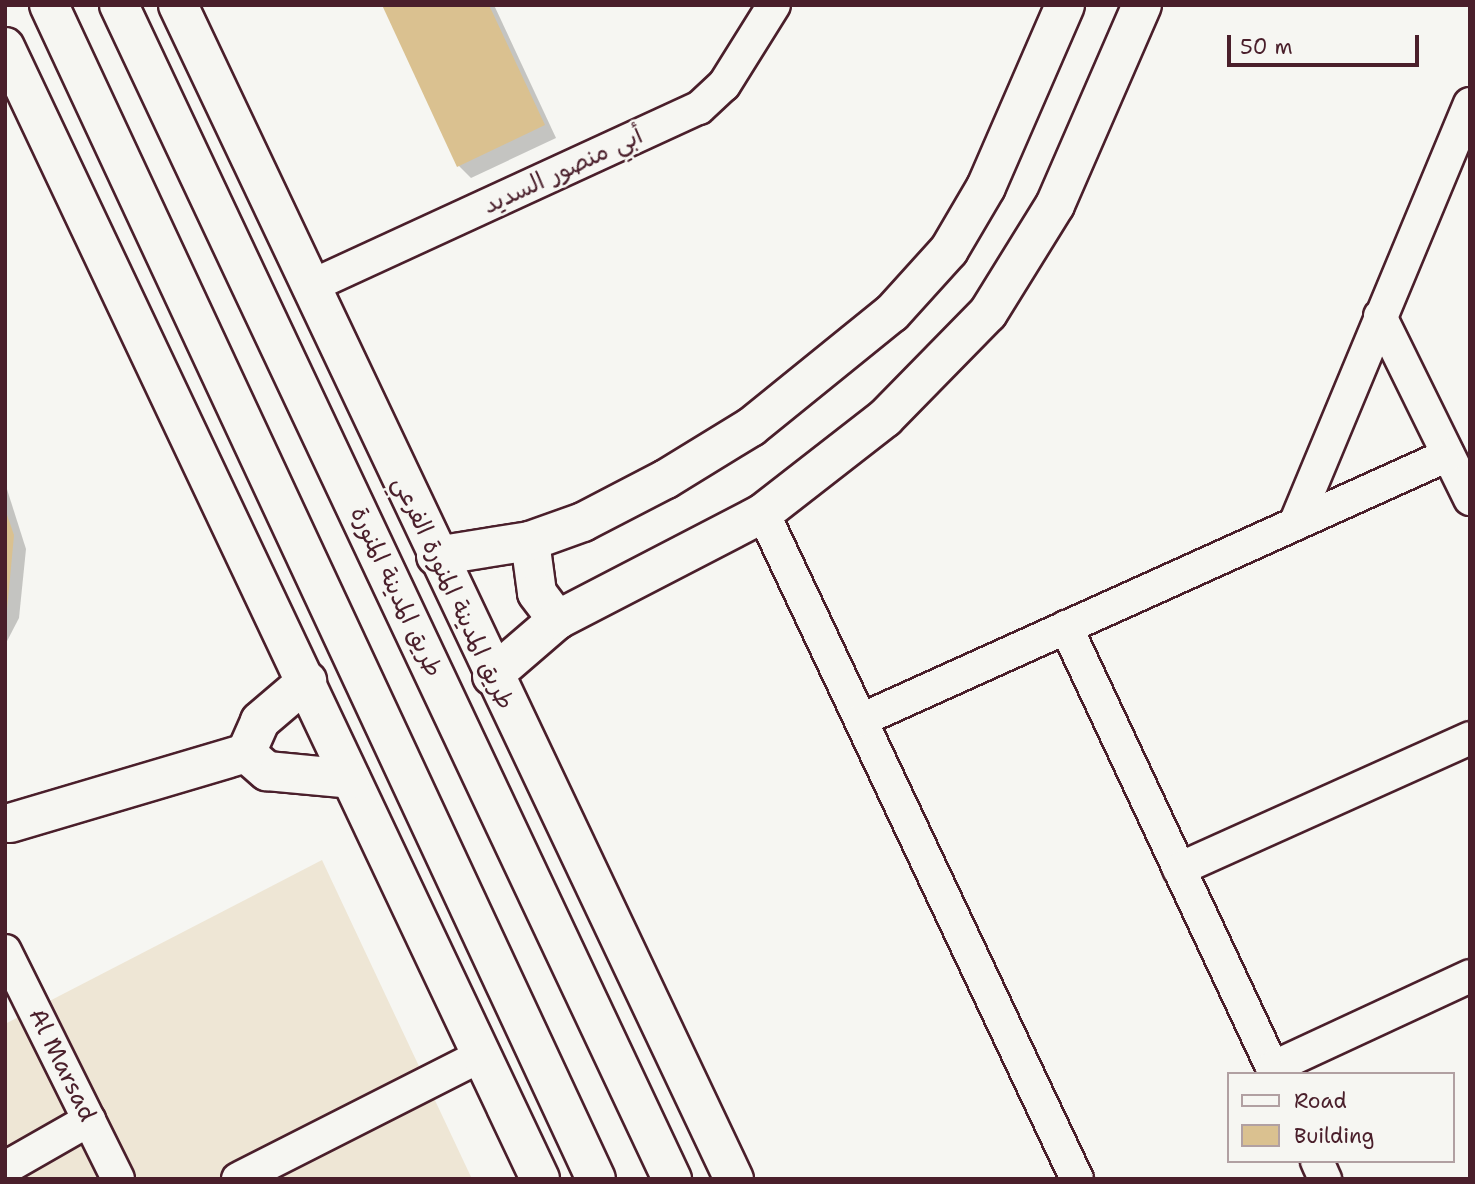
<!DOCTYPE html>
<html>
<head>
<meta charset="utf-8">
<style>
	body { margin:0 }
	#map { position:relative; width:1475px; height:1184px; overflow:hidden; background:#f6f6f2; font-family:"Shantell Sans","Playpen Sans Arabic",sans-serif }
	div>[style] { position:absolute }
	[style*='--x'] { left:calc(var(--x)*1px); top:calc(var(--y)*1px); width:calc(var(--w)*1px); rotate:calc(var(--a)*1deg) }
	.built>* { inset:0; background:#eee6d5 }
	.shadow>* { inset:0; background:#0003 }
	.building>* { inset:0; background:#dac190 }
	.roads { filter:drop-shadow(2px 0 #4a1f2b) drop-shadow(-2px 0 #4a1f2b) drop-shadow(0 2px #4a1f2b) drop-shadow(0 -2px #4a1f2b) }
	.minor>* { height:32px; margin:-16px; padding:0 16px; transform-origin:16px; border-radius:16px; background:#f6f6f2 }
	.tertiary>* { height:38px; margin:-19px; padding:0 19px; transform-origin:19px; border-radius:19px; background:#f6f6f2 }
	span { translate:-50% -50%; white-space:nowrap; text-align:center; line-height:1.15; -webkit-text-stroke:5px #f6f6f2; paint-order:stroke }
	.street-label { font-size:24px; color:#4a1f2b }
	.frame { position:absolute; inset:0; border:7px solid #4a1f2b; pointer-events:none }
	.legend { position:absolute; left:1227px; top:1072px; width:228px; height:91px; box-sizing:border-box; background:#f6f6f2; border:2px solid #b1a0a2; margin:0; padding:9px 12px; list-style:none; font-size:21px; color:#4a1f2b }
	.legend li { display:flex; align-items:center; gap:14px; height:35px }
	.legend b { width:35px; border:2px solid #b1a0a2 }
	.scale { position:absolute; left:1227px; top:35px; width:192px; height:32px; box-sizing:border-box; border:4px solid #4a1f2b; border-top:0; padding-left:9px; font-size:21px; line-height:24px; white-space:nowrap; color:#4a1f2b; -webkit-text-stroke:5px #f6f6f2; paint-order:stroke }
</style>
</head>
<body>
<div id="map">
	<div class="built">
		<i style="clip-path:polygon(322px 860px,472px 1179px,5px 1179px,5px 1024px)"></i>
	</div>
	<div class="shadow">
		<i style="clip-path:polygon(384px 5px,494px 5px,556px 138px,471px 178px,459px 166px)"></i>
		<i style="clip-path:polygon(5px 483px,26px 549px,19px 618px,5px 645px)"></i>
	</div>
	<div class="building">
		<i style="clip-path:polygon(382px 5px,489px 5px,545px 125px,457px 167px)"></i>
		<i style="clip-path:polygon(5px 509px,14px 535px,7px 610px,5px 610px)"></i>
	</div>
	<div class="roads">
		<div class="minor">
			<i style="--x:309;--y:287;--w:429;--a:-24.7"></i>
			<i style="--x:699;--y:108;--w:34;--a:-43"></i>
			<i style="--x:724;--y:85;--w:94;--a:-58"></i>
			<i style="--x:1380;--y:316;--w:204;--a:63.8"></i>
			<i style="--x:763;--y:513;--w:736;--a:64.76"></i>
			<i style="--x:1295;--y:524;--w:455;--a:-67.4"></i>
			<i style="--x:1066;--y:627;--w:493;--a:64.9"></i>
			<i style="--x:861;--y:720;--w:644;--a:-24.3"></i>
			<i style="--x:1179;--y:869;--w:319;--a:-24.2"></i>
			<i style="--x:5;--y:951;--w:254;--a:63.6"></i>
			<i style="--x:1272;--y:1068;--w:218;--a:-24.9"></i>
			<i style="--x:1317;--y:1161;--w:20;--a:66"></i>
			<i style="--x:5;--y:1168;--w:97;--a:-29.7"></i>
			<i style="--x:238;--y:1179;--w:274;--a:-26.9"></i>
		</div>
		<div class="tertiary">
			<i style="--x:49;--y:5;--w:1295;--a:65.02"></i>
			<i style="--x:119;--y:5;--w:1298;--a:64.78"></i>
			<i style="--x:178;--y:5;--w:1299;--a:64.66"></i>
			<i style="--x:5;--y:47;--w:1252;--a:64.7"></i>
			<i style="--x:530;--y:541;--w:52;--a:82.3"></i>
			<i style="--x:537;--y:593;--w:34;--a:53"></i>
			<i style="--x:436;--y:556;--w:95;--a:-9.1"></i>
			<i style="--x:530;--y:541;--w:56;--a:-19.7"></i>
			<i style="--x:583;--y:522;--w:93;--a:-27.4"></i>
			<i style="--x:666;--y:479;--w:100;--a:-31.5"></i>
			<i style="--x:751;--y:427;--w:181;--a:-39"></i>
			<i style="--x:892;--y:313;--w:85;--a:-47.9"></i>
			<i style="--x:949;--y:250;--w:73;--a:-59.6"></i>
			<i style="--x:986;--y:187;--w:198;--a:-66.5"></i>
			<i style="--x:492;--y:676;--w:86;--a:-40.7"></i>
			<i style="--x:557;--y:620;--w:232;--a:-27.4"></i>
			<i style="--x:763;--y:513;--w:155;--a:-37.9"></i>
			<i style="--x:885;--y:418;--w:147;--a:-45.6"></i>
			<i style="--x:988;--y:313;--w:127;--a:-58.2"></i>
			<i style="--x:1055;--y:205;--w:218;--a:-66.5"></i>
			<i style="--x:246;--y:753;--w:28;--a:41"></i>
			<i style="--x:267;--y:771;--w:84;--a:5.4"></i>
			<i style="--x:246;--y:753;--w:35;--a:-66"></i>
			<i style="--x:260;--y:721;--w:62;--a:-40.4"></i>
			<i style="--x:10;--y:823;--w:246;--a:-16.5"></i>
		</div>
	</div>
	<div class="street-label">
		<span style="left:563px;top:171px;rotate:-25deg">أبي منصور السديد</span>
		<span style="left:396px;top:592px;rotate:65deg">طريق المدينة المنورة</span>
		<span style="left:453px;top:593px;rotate:65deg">طريق المدينة المنورة الفرعي</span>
		<span style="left:62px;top:1065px;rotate:64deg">Al Marsad</span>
	</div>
	<div class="frame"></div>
	<ul class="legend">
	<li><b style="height:9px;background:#f6f6f2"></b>Road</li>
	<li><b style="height:19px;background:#dac190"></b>Building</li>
	</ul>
	<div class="scale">50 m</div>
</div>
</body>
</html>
